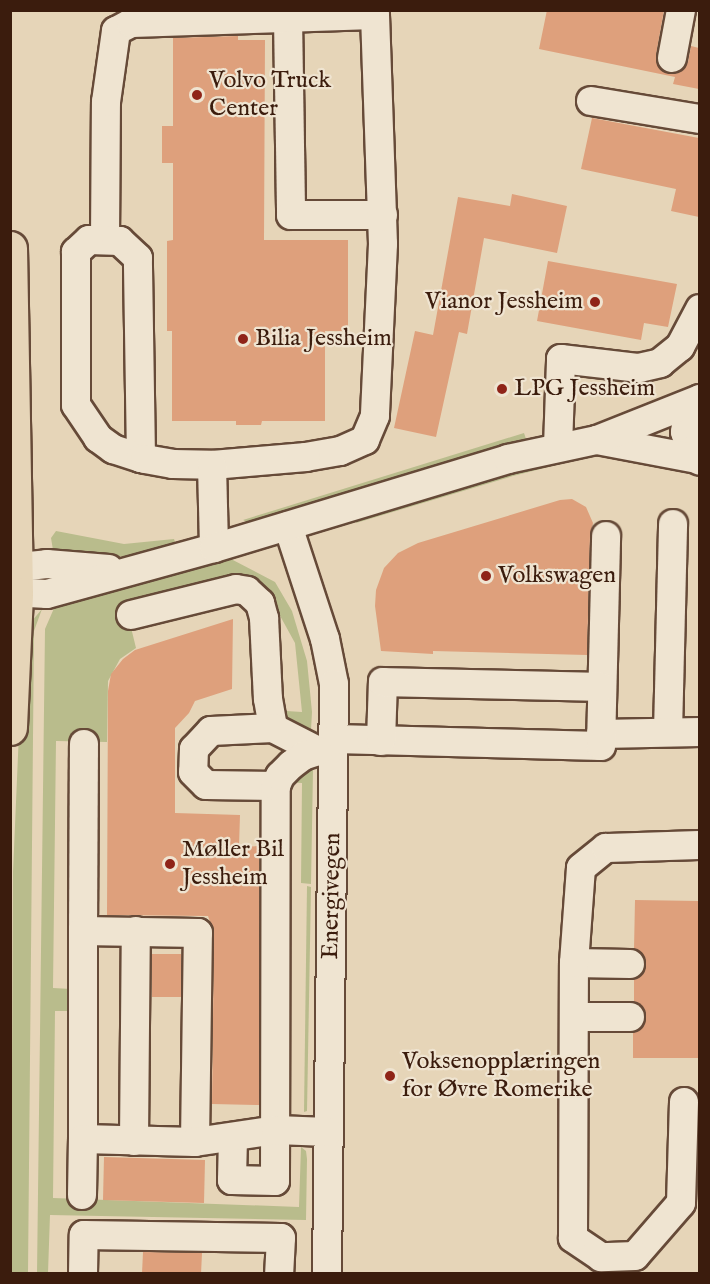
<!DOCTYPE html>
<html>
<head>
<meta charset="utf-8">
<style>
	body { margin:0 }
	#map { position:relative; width:710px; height:1284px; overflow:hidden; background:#e6d5b8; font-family:"IM FELL English",serif }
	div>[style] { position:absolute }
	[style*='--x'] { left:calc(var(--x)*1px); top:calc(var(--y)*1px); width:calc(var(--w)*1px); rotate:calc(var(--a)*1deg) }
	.green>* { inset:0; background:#b9bc8c }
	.building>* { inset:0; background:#dea07c }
	.roads { filter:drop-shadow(2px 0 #664a38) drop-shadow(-2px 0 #664a38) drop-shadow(0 2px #664a38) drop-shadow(0 -2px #664a38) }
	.minor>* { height:28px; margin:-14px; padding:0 14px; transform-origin:14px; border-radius:14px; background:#efe4d1 }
	.major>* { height:33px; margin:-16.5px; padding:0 16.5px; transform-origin:16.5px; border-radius:16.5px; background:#e6d5b8 }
	.dots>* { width:16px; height:16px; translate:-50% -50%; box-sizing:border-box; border:3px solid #efe4d1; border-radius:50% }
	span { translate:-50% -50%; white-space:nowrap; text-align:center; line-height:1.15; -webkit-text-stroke:4.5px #efe4d1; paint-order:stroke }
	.poi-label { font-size:24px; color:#3b1c0d }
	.left { translate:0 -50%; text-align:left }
	.right { translate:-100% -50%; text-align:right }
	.street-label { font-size:24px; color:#3b1c0d }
	.frame { position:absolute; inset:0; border:12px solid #3b1c0d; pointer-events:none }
</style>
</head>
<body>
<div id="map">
	<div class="green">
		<i style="clip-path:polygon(524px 433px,526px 439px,512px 444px,249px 523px,243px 520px)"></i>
		<i style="clip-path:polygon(589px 454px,611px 455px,584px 458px,513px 476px,356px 523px,358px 517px,487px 477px)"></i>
		<i style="clip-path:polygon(56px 531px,124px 544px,174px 539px,175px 542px,142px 554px,116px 557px,53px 550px,51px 538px)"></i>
		<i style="clip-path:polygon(231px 559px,275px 582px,292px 611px,307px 661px,312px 712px,311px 730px,308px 733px,286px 719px,283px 714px,286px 711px,302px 712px,295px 643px,273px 603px,262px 591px,126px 607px,136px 648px,120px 659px,108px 681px,107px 742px,56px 741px,53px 988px,71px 989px,70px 1011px,55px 1011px,53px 1198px,299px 1207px,301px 1147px,306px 1151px,307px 1159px,306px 1220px,50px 1215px,48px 1273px,37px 1274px,45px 629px,55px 606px)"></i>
		<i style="clip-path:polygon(42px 609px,34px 631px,28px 1273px,11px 1274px,13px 872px,20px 709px,26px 628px)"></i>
		<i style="clip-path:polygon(310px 766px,313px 770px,311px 884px,301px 883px,302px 783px,285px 782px)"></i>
		<i style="clip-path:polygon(307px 886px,311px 887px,307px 1111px,304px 1112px)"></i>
	</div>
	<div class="building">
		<i style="clip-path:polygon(547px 10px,664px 10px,656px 55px,657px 64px,668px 74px,678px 73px,688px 62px,691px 46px,699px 48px,699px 89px,673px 84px,675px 77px,539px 49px)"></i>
		<i style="clip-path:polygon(238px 36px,238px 40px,265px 40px,264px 240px,348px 240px,348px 331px,325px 331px,325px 421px,262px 421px,261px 425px,236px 425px,236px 421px,172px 421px,172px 331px,167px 331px,167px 241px,173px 240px,173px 163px,162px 163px,162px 126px,173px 126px,173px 38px)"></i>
		<i style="clip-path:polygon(592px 118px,699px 138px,699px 217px,671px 211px,676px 189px,581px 169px)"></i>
		<i style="clip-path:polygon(512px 194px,567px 206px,557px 253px,484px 238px,467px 334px,459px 332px,436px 437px,394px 428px,415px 331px,433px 335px,458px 197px,510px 206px)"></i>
		<i style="clip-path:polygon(548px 261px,677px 284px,668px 327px,644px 323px,641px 340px,537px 321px)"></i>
		<i style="clip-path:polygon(572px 499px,586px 507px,593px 523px,590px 536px,587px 655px,433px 651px,433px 654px,381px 651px,375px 606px,376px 590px,384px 568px,398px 553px,418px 543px,560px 500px)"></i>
		<i style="clip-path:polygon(233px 619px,232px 689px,195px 701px,189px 713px,175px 728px,175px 813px,240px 815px,239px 847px,259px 846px,259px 1105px,212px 1104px,214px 933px,208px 916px,107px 915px,108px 691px,111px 674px,123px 659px,135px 650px)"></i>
		<i style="clip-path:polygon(635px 900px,699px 901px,699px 1058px,633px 1058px,633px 1033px,644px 1026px,646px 1018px,644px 1008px,634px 1001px,634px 980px,644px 973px,646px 964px,644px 956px,634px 949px)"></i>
		<i style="clip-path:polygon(152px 954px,181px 954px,181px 997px,152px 997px)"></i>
		<i style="clip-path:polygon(104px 1157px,205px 1160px,204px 1203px,103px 1200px)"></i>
		<i style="clip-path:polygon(143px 1252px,202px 1253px,201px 1274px,142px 1274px)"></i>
	</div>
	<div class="roads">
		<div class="minor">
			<i style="--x:288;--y:18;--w:197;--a:89.1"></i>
			<i style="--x:291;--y:215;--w:92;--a:0"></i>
			<i style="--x:672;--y:58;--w:49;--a:-79.4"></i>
			<i style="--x:591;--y:101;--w:110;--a:9.4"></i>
			<i style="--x:105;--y:240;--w:138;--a:-89.6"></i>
			<i style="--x:106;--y:102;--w:72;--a:-82"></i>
			<i style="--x:116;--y:31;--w:17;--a:-28"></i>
			<i style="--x:131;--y:23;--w:244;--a:-1.9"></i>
			<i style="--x:375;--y:15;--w:229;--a:88"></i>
			<i style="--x:383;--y:244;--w:172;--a:92.7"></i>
			<i style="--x:375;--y:416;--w:26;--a:113"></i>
			<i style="--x:365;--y:440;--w:27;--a:156"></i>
			<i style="--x:340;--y:451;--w:35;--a:170"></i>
			<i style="--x:306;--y:457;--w:94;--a:175.1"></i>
			<i style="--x:700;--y:399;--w:23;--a:124"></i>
			<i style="--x:687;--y:418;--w:14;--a:98"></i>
			<i style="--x:685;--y:432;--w:20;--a:72"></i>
			<i style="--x:691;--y:451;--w:13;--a:48"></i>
			<i style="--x:597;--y:440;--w:102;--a:10.8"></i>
			<i style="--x:558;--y:447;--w:88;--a:-88"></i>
			<i style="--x:561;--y:359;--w:79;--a:6.6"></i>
			<i style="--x:639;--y:368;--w:22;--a:-13"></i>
			<i style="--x:660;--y:363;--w:26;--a:-39"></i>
			<i style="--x:680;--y:347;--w:43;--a:-62.2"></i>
			<i style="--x:141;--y:458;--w:200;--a:-90.9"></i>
			<i style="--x:138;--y:258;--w:25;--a:-137"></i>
			<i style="--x:120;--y:241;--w:31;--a:-178"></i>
			<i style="--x:89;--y:240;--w:18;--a:137"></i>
			<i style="--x:76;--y:252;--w:153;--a:90"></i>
			<i style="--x:76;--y:405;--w:40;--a:56"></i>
			<i style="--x:98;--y:438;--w:19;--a:36"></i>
			<i style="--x:113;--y:449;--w:29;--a:18"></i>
			<i style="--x:141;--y:458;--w:4;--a:14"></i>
			<i style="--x:145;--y:459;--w:28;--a:10"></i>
			<i style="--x:173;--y:464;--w:39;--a:1"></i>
			<i style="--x:212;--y:465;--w:83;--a:88.6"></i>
			<i style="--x:288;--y:526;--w:119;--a:71.9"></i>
			<i style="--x:325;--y:639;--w:46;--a:78.7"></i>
			<i style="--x:334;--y:684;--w:590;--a:90.68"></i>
			<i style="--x:10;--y:568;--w:37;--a:-6"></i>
			<i style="--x:47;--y:564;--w:62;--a:4.6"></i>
			<i style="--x:10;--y:592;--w:37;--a:3"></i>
			<i style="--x:47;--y:594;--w:173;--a:-15.4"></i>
			<i style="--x:214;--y:548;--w:307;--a:-16.8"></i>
			<i style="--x:508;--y:459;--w:91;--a:-12.1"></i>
			<i style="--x:597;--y:440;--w:111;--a:-21.7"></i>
			<i style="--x:131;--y:615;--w:108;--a:-13.9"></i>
			<i style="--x:236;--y:589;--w:11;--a:10"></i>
			<i style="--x:247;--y:591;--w:18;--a:43"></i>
			<i style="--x:260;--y:603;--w:16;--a:75"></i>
			<i style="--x:264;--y:618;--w:81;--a:87.2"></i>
			<i style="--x:268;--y:699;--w:29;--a:80"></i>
			<i style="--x:273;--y:728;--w:51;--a:27.1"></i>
			<i style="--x:318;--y:751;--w:11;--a:0"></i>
			<i style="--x:273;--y:728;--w:62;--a:177.2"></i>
			<i style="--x:211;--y:731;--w:25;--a:133"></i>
			<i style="--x:194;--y:749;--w:23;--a:92"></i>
			<i style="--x:193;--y:772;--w:18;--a:45"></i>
			<i style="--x:206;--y:785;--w:70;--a:0.8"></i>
			<i style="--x:668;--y:732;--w:208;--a:-88.6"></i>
			<i style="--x:601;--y:734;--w:99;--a:-1.2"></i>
			<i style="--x:335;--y:739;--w:266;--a:1.5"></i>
			<i style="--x:601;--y:746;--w:210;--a:-88.6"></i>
			<i style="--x:381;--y:741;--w:59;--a:-88.1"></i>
			<i style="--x:383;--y:682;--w:219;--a:1.3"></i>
			<i style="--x:83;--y:931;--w:187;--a:-89.7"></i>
			<i style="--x:574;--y:963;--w:56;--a:1"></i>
			<i style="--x:574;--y:1017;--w:56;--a:0"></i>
			<i style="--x:684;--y:1102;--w:101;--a:91.7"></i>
			<i style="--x:681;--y:1203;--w:70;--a:131"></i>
			<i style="--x:635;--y:1256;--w:34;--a:178"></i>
			<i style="--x:601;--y:1257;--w:34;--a:-146"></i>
			<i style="--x:573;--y:1238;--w:275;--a:-89.8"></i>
			<i style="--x:574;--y:963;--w:95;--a:-85.8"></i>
			<i style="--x:581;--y:868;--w:32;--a:-39"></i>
			<i style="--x:606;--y:848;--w:94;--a:-1.8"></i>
			<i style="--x:233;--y:1138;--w:42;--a:91.4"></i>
			<i style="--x:232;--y:1180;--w:43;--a:1.3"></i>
			<i style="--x:275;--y:1181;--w:395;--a:-89.9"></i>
			<i style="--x:276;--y:786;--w:11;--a:-68"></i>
			<i style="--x:280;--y:776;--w:16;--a:-45"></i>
			<i style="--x:291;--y:765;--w:15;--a:-37"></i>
			<i style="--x:303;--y:756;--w:16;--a:-18"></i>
			<i style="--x:134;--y:1141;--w:210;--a:-89.5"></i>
			<i style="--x:195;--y:1142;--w:209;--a:-89.2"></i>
			<i style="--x:198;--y:933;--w:115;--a:-179"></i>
			<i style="--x:83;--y:931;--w:208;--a:90"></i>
			<i style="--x:83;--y:1139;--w:112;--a:1.5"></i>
			<i style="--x:195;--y:1142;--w:82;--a:-8.4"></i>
			<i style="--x:276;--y:1130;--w:52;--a:2.2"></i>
			<i style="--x:82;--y:1195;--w:56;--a:-89"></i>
			<i style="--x:83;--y:1274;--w:39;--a:-89"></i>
			<i style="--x:84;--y:1235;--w:197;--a:0.9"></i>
			<i style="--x:281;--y:1238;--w:36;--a:93"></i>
		</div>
		<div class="major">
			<i style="--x:10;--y:248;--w:346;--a:89"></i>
			<i style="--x:16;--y:594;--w:134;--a:92.6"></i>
		</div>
	</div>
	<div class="dots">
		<i style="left:197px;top:95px;background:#8f2418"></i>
		<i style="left:595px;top:302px;background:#8f2418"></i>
		<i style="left:243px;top:339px;background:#8f2418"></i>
		<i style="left:502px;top:389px;background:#8f2418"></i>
		<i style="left:486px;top:576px;background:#8f2418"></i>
		<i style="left:170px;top:864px;background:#8f2418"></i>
		<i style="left:390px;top:1076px;background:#8f2418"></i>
	</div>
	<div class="poi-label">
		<span class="left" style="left:209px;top:95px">Volvo Truck<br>Center</span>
		<span class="right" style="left:583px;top:302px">Vianor Jessheim</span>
		<span class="left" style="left:255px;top:339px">Bilia Jessheim</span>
		<span class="left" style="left:514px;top:389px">LPG Jessheim</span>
		<span class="left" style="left:498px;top:576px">Volkswagen</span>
		<span class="left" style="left:182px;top:864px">Møller Bil<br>Jessheim</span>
		<span class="left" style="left:402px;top:1076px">Voksenopplæringen<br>for Øvre Romerike</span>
	</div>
	<div class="street-label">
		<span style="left:332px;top:896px;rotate:-89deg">Energivegen</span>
	</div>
	<div class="frame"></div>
</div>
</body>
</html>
